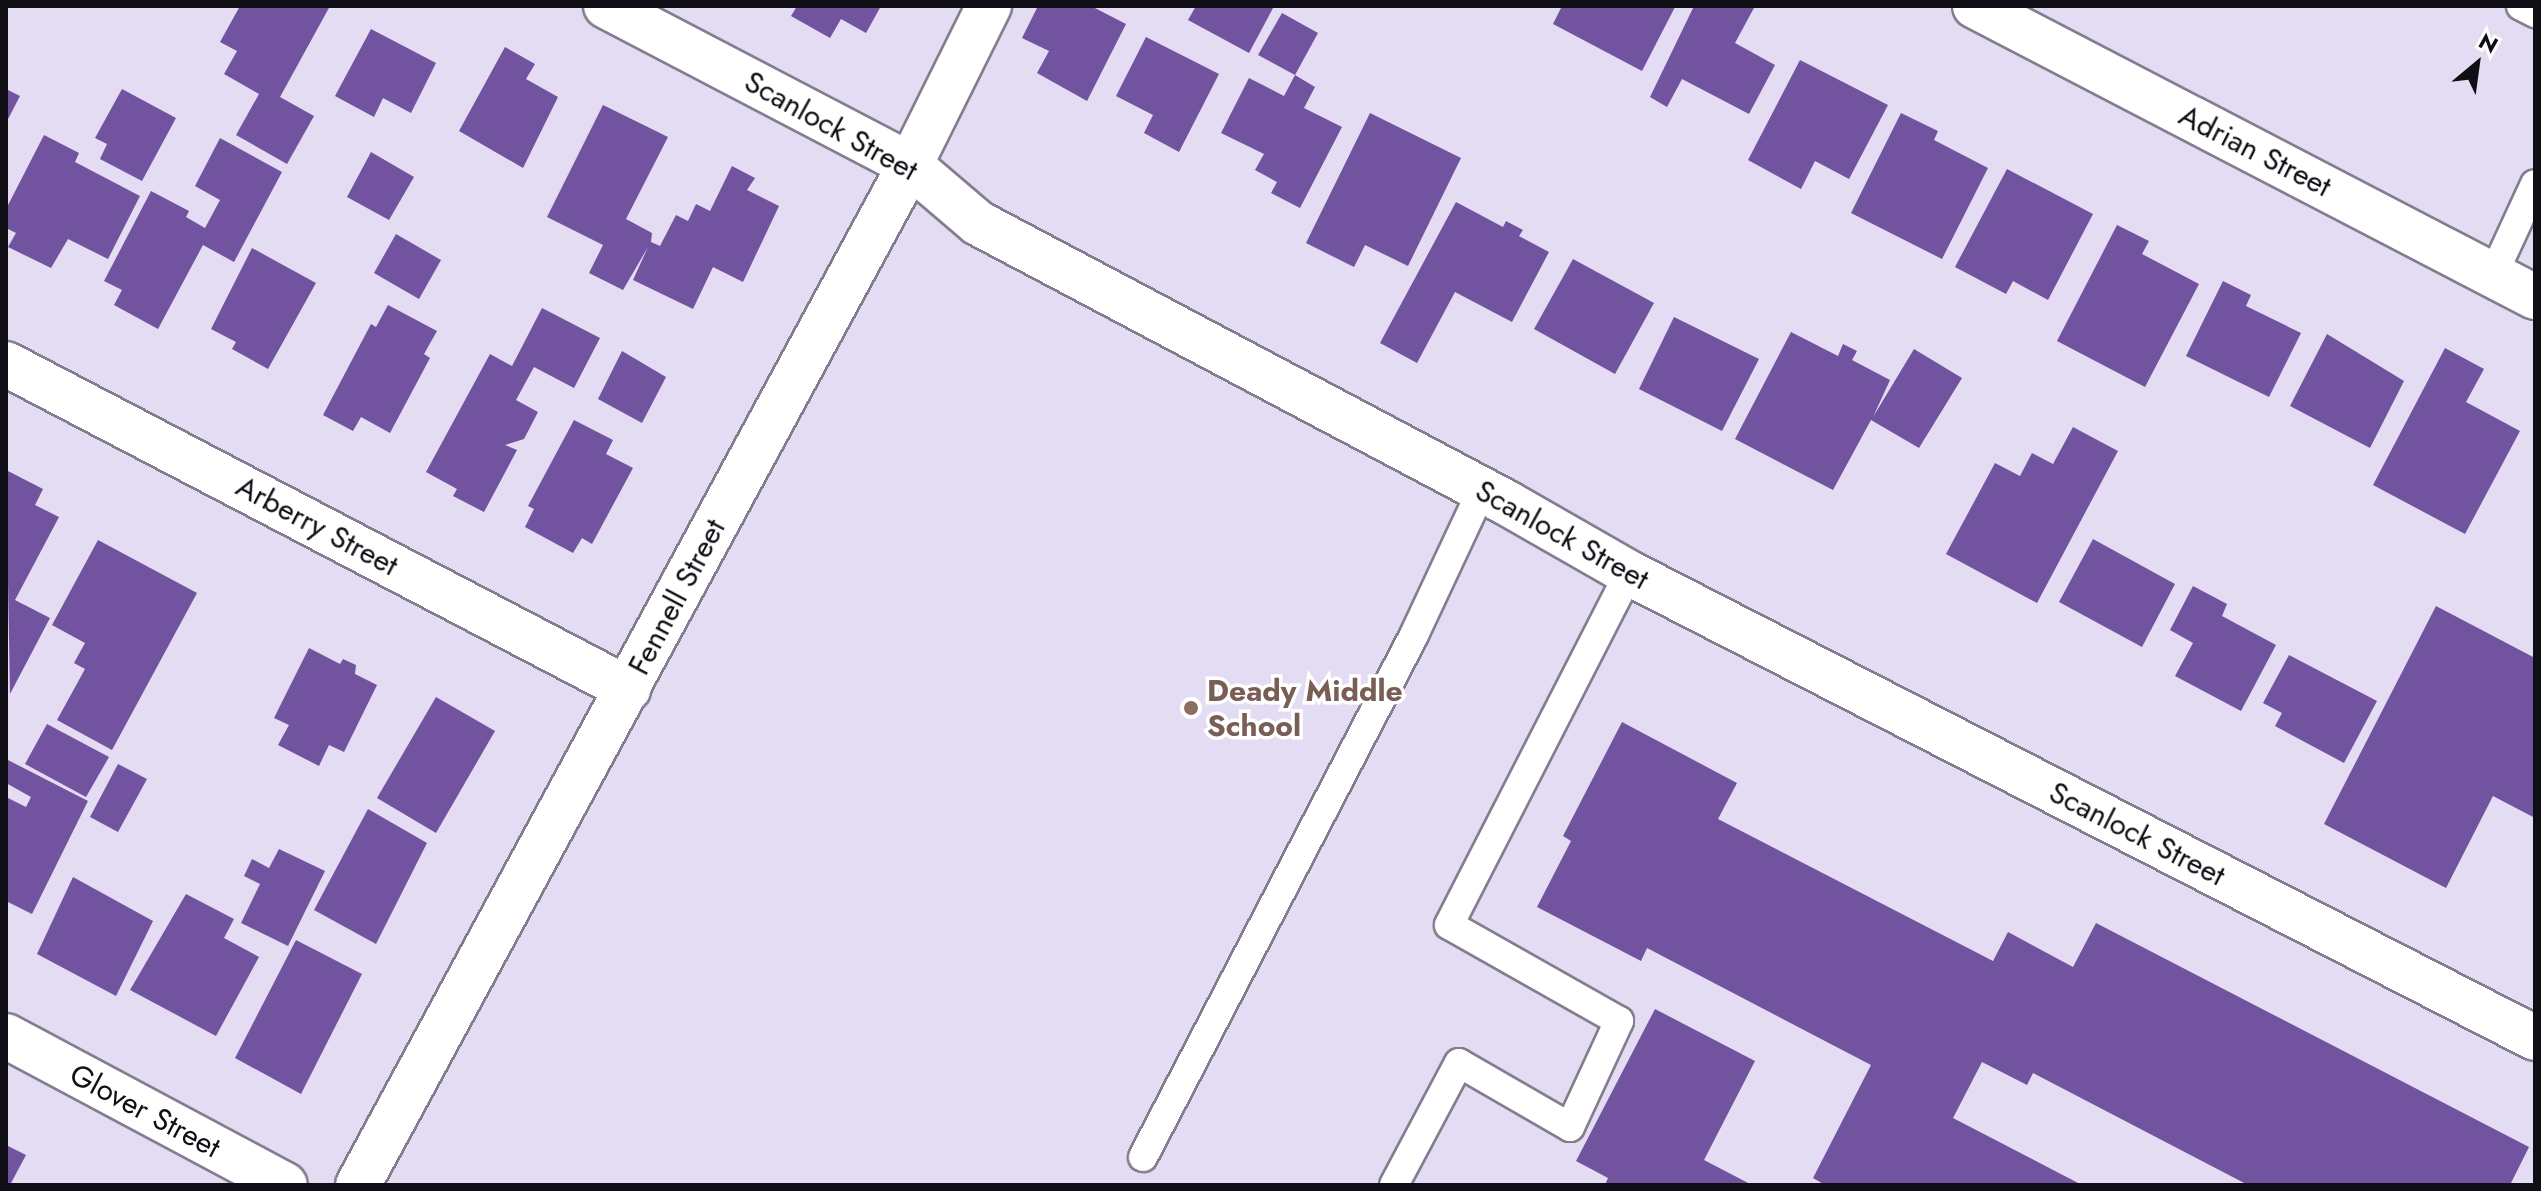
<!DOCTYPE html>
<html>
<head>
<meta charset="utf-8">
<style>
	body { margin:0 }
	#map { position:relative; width:2541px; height:1191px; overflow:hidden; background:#e3dcf2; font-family:Jost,sans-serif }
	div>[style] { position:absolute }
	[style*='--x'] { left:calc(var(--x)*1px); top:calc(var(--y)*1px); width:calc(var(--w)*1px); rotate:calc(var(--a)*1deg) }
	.building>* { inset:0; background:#71539f }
	.roads { filter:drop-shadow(2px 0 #837d90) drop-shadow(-2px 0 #837d90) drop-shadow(0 2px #837d90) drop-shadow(0 -2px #837d90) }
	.lane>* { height:28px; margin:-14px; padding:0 14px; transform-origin:14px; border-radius:14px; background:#fff }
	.street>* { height:44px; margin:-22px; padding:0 22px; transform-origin:22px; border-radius:22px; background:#fff }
	.dots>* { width:22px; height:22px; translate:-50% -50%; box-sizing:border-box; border:4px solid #fff; border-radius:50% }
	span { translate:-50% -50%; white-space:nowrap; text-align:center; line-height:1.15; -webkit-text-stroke:7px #fff; paint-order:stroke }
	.street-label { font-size:30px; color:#100e15 }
	.education-label { font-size:30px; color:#785e54; font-weight:700 }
	.left { translate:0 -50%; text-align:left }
	.frame { position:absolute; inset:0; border:8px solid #100e15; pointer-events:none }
	.north { position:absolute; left:2437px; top:24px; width:80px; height:80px; -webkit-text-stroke:6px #fff; paint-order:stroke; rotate:29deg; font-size:22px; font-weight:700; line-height:32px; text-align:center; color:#100e15 }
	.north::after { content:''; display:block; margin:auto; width:28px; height:36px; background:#100e15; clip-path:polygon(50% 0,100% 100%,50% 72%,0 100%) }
</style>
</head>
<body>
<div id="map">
	<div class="building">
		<i style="clip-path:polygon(240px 6px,330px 6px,280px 97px,314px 116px,287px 164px,236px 135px,259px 94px,224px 74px,237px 51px,220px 42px)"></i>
		<i style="clip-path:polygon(797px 6px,881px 6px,866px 33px,841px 19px,830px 38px,791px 16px)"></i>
		<i style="clip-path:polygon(1038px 6px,1091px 6px,1126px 24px,1087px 101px,1037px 73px,1049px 51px,1022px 38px)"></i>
		<i style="clip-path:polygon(1196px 6px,1269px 6px,1273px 8px,1249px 53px,1188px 20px)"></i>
		<i style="clip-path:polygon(1562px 6px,1672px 6px,1675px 7px,1642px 71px,1553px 24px)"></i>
		<i style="clip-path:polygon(1694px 6px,1755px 6px,1735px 43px,1775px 65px,1749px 114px,1682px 79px,1667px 107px,1650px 97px)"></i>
		<i style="clip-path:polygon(1282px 13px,1318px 33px,1295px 75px,1258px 55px)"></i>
		<i style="clip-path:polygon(371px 29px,436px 63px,411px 113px,383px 98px,374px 117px,335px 96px)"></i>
		<i style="clip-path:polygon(1146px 37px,1219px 74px,1179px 152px,1144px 133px,1153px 115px,1116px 96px)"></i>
		<i style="clip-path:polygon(505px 47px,535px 64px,526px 79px,558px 97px,523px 168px,459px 131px)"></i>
		<i style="clip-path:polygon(1800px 60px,1888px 105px,1849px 179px,1815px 161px,1801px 189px,1748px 160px)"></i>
		<i style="clip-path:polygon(1295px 75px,1315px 87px,1304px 108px,1342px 127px,1300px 208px,1271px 193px,1277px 182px,1255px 170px,1264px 154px,1221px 133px,1249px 78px,1284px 96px)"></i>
		<i style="clip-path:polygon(6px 89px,20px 96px,6px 123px)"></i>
		<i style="clip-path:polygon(122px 89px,176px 118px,142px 181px,100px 159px,107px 144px,95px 138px)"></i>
		<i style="clip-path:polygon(603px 105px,668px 137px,626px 219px,652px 233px,651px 242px,660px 246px,676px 215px,688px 221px,696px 204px,710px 211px,732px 166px,755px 178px,747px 190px,779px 206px,743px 282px,713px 267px,693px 309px,633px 280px,648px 247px,623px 290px,589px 273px,603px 245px,547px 217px)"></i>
		<i style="clip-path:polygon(1370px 113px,1461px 158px,1408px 266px,1365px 245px,1354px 267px,1306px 243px)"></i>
		<i style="clip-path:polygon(1901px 113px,1938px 131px,1934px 140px,1988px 168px,1942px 259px,1851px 213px)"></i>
		<i style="clip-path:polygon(44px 135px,79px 153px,75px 162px,140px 196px,108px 259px,68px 239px,51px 268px,8px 247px,16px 233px,6px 228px,6px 209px)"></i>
		<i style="clip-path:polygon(220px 138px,282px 172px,234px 262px,203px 245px,158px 329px,114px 305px,122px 290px,104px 281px,151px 191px,189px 211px,186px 217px,205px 228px,220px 200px,195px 186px)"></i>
		<i style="clip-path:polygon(371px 152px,414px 177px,389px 220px,347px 197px)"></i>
		<i style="clip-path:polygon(2007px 169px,2093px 214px,2048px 300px,2013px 281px,2006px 294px,1955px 267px)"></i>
		<i style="clip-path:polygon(1456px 202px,1503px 227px,1506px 221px,1523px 230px,1519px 236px,1549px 252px,1512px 322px,1455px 292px,1417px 363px,1380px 343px)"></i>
		<i style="clip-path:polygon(2117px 225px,2149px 241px,2142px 254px,2199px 284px,2145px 387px,2057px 341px)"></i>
		<i style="clip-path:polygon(396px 234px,441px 260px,419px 299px,374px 273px)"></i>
		<i style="clip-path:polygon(252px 248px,316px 283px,268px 369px,232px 349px,236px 342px,211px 329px)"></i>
		<i style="clip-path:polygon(1573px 259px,1654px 303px,1615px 374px,1534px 329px)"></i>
		<i style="clip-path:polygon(2223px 281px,2251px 295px,2246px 306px,2301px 333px,2269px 397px,2186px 356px)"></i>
		<i style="clip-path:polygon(388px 305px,437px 331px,424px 354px,430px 358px,390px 433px,361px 417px,353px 431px,323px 415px,371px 324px,376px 327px)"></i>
		<i style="clip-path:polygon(542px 308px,600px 338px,574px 388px,534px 367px,516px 400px,538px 412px,524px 439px,505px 445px,517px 450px,484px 512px,453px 496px,457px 489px,426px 472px,490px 354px,512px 366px)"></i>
		<i style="clip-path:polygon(1674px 317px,1759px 359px,1722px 431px,1639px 389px)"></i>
		<i style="clip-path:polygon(1791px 332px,1838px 356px,1843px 344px,1857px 351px,1852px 360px,1890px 380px,1873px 417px,1914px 349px,1962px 378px,1919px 448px,1871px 420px,1833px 490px,1735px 439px)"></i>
		<i style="clip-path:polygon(2327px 334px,2404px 381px,2370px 448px,2290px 406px)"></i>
		<i style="clip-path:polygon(2445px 348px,2484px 369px,2466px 402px,2520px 431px,2465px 534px,2373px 485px)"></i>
		<i style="clip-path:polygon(622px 351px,666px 377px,642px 423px,598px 399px)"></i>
		<i style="clip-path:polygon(574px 420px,613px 440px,606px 454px,633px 468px,592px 544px,582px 538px,573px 553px,525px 527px,534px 509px,528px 506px)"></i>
		<i style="clip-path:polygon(2073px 427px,2118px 451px,2037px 603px,1946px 554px,1995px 463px,2020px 476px,2032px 453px,2053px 464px)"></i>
		<i style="clip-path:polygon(6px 470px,43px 489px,35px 505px,59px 517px,15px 600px,50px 618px,10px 694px)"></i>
		<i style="clip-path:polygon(2093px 539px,2175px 584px,2142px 647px,2059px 602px)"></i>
		<i style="clip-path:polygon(98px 540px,197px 593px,112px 750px,57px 720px,85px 669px,74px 663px,85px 643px,52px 625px)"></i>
		<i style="clip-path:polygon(2193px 586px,2227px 604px,2222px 616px,2276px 645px,2241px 711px,2175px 676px,2193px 643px,2170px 630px)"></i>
		<i style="clip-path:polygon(2436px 606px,2535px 658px,2535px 818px,2493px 796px,2446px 888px,2324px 824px)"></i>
		<i style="clip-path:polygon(309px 648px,340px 664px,343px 659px,356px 665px,355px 674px,377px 685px,344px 752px,329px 745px,319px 766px,278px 745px,289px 725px,274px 718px)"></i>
		<i style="clip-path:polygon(2289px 655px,2377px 701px,2344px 763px,2275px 726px,2282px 713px,2263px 703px)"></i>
		<i style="clip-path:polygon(436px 697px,495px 731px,436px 833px,377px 798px)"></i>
		<i style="clip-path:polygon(1622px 722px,1737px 783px,1718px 819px,1993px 961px,2008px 932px,2073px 967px,2096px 923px,2529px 1147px,2510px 1185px,2248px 1185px,2033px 1073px,2027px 1085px,1982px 1062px,1953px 1118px,2082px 1185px,1825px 1185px,1813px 1178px,1871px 1065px,1647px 948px,1641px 961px,1537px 907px,1571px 841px,1563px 836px)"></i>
		<i style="clip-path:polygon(47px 724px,109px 757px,86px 797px,25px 764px)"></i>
		<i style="clip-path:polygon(6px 759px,88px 801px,32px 914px,6px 901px,6px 797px,26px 807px,31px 797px,6px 783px)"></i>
		<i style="clip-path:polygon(118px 764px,147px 779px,118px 832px,90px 817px)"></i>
		<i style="clip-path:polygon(368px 809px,427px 843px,376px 944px,314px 910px)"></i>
		<i style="clip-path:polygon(279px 849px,325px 871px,288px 946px,241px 923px,260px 884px,244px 876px,252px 859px,269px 868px)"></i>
		<i style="clip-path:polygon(73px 877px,153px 921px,116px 996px,37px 954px)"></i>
		<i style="clip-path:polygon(186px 894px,234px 919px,224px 938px,259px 957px,216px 1036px,130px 990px)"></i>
		<i style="clip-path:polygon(296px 940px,362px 974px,301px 1094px,235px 1058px)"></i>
		<i style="clip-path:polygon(1655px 1009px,1755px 1061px,1704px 1160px,1752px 1185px,1605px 1185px,1608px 1178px,1576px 1161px)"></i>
		<i style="clip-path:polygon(6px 1145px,26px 1155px,10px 1185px,6px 1185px)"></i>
	</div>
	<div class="roads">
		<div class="lane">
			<i style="--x:2521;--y:6;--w:16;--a:27"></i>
			<i style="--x:2493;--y:275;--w:100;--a:-65.2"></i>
			<i style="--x:1143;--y:1157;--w:588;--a:-62.56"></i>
			<i style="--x:1414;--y:635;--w:160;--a:-64.9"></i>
			<i style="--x:1394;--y:1185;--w:138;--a:-62"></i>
			<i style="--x:1459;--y:1063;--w:128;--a:30"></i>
			<i style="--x:1570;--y:1127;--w:117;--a:-65.2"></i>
			<i style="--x:1619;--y:1021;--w:195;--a:-150.5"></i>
			<i style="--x:1449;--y:925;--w:395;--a:-62.9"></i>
		</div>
		<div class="street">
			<i style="--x:606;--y:6;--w:343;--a:27.6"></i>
			<i style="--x:910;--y:165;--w:89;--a:40.5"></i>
			<i style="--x:978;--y:223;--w:599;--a:27.89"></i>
			<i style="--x:1507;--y:503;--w:141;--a:29.8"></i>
			<i style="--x:1629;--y:573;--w:1018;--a:27.17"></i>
			<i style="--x:1975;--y:6;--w:631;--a:27.46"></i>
			<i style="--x:6;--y:364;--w:702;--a:27.59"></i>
			<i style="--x:6;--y:1036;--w:316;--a:28.1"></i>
			<i style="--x:358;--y:1185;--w:1160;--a:-61.58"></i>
			<i style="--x:910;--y:165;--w:178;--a:-63.6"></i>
		</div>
	</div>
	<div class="dots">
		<i style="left:1191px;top:708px;background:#8d6e63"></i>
	</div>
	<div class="street-label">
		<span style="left:831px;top:126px;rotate:29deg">Scanlock Street</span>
		<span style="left:2255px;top:151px;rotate:27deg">Adrian Street</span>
		<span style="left:317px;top:526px;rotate:28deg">Arberry Street</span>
		<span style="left:1562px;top:535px;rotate:29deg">Scanlock Street</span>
		<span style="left:677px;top:597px;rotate:-62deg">Fennell Street</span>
		<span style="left:2137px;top:834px;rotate:27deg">Scanlock Street</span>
		<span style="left:145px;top:1111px;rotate:28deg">Glover Street</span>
	</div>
	<div class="education-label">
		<span class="left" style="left:1207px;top:708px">Deady Middle<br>School</span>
	</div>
	<div class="frame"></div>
	<div class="north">N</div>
</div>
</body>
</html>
